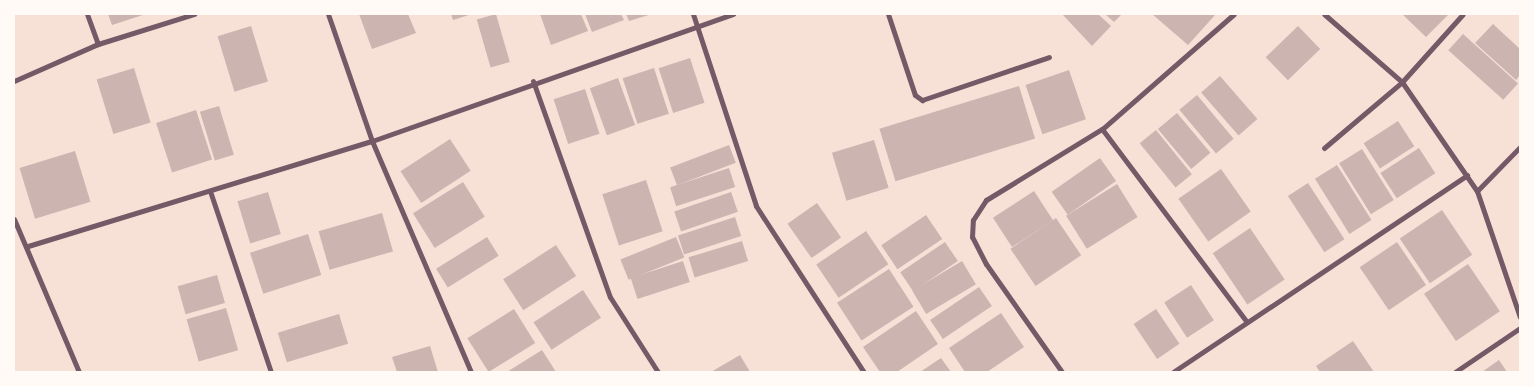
<!DOCTYPE html>
<style>
body{margin:0}
#map{position:relative;width:1534px;height:386px;overflow:hidden;background:#f7e1d7;font-family:"Golos Text",sans-serif}
div>[style]{position:absolute}
[style*='--x']{left:calc(var(--x)*1px);top:calc(var(--y)*1px);width:calc(var(--w)*1px);rotate:calc(var(--a)*1deg)}
.building>*{inset:0;background:#ccb4b1;transform-origin:0 0}
.minor>*{height:5px;margin:-2.5px;padding:0 2.5px;transform-origin:2.5px;border-radius:2.5px;background:#755966}
span{translate:-50% -50%;white-space:nowrap;text-align:center;line-height:1.15;-webkit-text-stroke:4px #fffaf5;paint-order:stroke}
.frame{position:absolute;inset:0;border:15px solid #fffaf5;pointer-events:none}
</style>
<div id="map">
<div class="building">
<i style="clip-path:polygon(108px 14px,146px 14px,112px 25px)"></i>
<i style="clip-path:polygon(359px 14px,408px 14px,416px 33px,372px 49px)"></i>
<i style="clip-path:polygon(451px 14px,472px 14px,453px 20px)"></i>
<i style="left:496px;top:14px;width:50px;height:20px;rotate:74deg"></i>
<i style="clip-path:polygon(540px 14px,581px 14px,588px 31px,551px 45px)"></i>
<i style="clip-path:polygon(585px 14px,621px 14px,624px 20px,592px 32px)"></i>
<i style="clip-path:polygon(626px 14px,652px 14px,629px 21px)"></i>
<i style="clip-path:polygon(1062px 14px,1098px 14px,1111px 26px,1092px 46px)"></i>
<i style="clip-path:polygon(1105px 14px,1122px 14px,1114px 22px)"></i>
<i style="clip-path:polygon(1152px 14px,1216px 14px,1188px 45px)"></i>
<i style="clip-path:polygon(1402px 14px,1449px 14px,1426px 37px)"></i>
<i style="clip-path:polygon(1493px 24px,1520px 49px,1520px 75px,1516px 80px,1475px 43px)"></i>
<i style="left:251px;top:26px;width:58px;height:35px;rotate:73deg"></i>
<i style="left:1298px;top:26px;width:32px;height:45px;rotate:46deg"></i>
<i style="left:1463px;top:34px;width:74px;height:22px;rotate:42deg"></i>
<i style="left:690px;top:58px;width:47px;height:33px;rotate:72deg"></i>
<i style="left:134px;top:68px;width:57px;height:39px;rotate:73deg"></i>
<i style="left:654px;top:68px;width:48px;height:33px;rotate:72deg"></i>
<i style="left:1069px;top:70px;width:52px;height:46px;rotate:71deg"></i>
<i style="left:1220px;top:76px;width:57px;height:25px;rotate:49deg"></i>
<i style="left:618px;top:78px;width:50px;height:30px;rotate:70deg"></i>
<i style="left:1019px;top:86px;width:55px;height:146px;rotate:73deg"></i>
<i style="left:585px;top:89px;width:47px;height:33px;rotate:72deg"></i>
<i style="left:1197px;top:95px;width:57px;height:23px;rotate:50deg"></i>
<i style="left:219px;top:106px;width:51px;height:20px;rotate:73deg"></i>
<i style="left:196px;top:110px;width:52px;height:42px;rotate:72deg"></i>
<i style="left:1177px;top:113px;width:52px;height:25px;rotate:50deg"></i>
<i style="left:1398px;top:121px;width:30px;height:41px;rotate:57deg"></i>
<i style="left:1156px;top:130px;width:57px;height:21px;rotate:51deg"></i>
<i style="left:450px;top:139px;width:38px;height:59px;rotate:57deg"></i>
<i style="left:874px;top:140px;width:50px;height:44px;rotate:73deg"></i>
<i style="left:729px;top:145px;width:19px;height:63px;rotate:69deg"></i>
<i style="left:1419px;top:148px;width:30px;height:46px;rotate:57deg"></i>
<i style="left:1362px;top:149px;width:60px;height:27px;rotate:58deg"></i>
<i style="left:75px;top:151px;width:53px;height:58px;rotate:73deg"></i>
<i style="left:1100px;top:158px;width:28px;height:59px;rotate:55deg"></i>
<i style="left:1337px;top:165px;width:65px;height:26px;rotate:58deg"></i>
<i style="left:729px;top:168px;width:20px;height:62px;rotate:72deg"></i>
<i style="left:1221px;top:169px;width:52px;height:52px;rotate:55deg"></i>
<i style="left:646px;top:180px;width:54px;height:46px;rotate:72deg"></i>
<i style="left:463px;top:182px;width:41px;height:59px;rotate:58deg"></i>
<i style="left:1308px;top:183px;width:67px;height:24px;rotate:57deg"></i>
<i style="left:1117px;top:184px;width:39px;height:60px;rotate:58deg"></i>
<i style="left:1034px;top:191px;width:35px;height:49px;rotate:57deg"></i>
<i style="left:268px;top:192px;width:44px;height:32px;rotate:73deg"></i>
<i style="left:731px;top:192px;width:21px;height:60px;rotate:71deg"></i>
<i style="left:817px;top:203px;width:42px;height:36px;rotate:55deg"></i>
<i style="left:1442px;top:210px;width:54px;height:51px;rotate:56deg"></i>
<i style="left:382px;top:213px;width:40px;height:66px;rotate:74deg"></i>
<i style="left:926px;top:215px;width:29px;height:54px;rotate:56deg"></i>
<i style="left:735px;top:217px;width:20px;height:60px;rotate:72deg"></i>
<i style="left:1056px;top:218px;width:45px;height:55px;rotate:56deg"></i>
<i style="left:1250px;top:228px;width:62px;height:45px;rotate:56deg"></i>
<i style="left:866px;top:231px;width:40px;height:60px;rotate:56deg"></i>
<i style="left:308px;top:234px;width:43px;height:61px;rotate:72deg"></i>
<i style="left:487px;top:237px;width:22px;height:60px;rotate:58deg"></i>
<i style="left:676px;top:237px;width:22px;height:60px;rotate:68deg"></i>
<i style="left:742px;top:241px;width:21px;height:56px;rotate:73deg"></i>
<i style="left:945px;top:242px;width:23px;height:54px;rotate:56deg"></i>
<i style="left:1397px;top:242px;width:52px;height:45px;rotate:56deg"></i>
<i style="left:556px;top:245px;width:37px;height:63px;rotate:57deg"></i>
<i style="left:683px;top:261px;width:22px;height:55px;rotate:72deg"></i>
<i style="left:962px;top:261px;width:27px;height:58px;rotate:59deg"></i>
<i style="left:1468px;top:264px;width:57px;height:53px;rotate:56deg"></i>
<i style="left:889px;top:269px;width:45px;height:62px;rotate:57deg"></i>
<i style="left:217px;top:275px;width:29px;height:41px;rotate:74deg"></i>
<i style="left:1191px;top:285px;width:42px;height:32px;rotate:57deg"></i>
<i style="left:979px;top:287px;width:23px;height:59px;rotate:56deg"></i>
<i style="left:583px;top:290px;width:33px;height:59px;rotate:57deg"></i>
<i style="left:226px;top:308px;width:44px;height:41px;rotate:74deg"></i>
<i style="left:514px;top:309px;width:40px;height:55px;rotate:58deg"></i>
<i style="left:1156px;top:309px;width:42px;height:27px;rotate:56deg"></i>
<i style="clip-path:polygon(916px 311px,938px 344px,897px 372px,880px 372px,863px 347px)"></i>
<i style="clip-path:polygon(1001px 313px,1024px 347px,987px 372px,965px 372px,949px 348px)"></i>
<i style="left:339px;top:314px;width:31px;height:64px;rotate:73deg"></i>
<i style="clip-path:polygon(1353px 341px,1374px 372px,1320px 372px,1316px 366px)"></i>
<i style="clip-path:polygon(430px 346px,438px 372px,397px 372px,392px 357px)"></i>
<i style="clip-path:polygon(542px 350px,556px 372px,507px 372px)"></i>
<i style="clip-path:polygon(740px 355px,750px 372px,711px 372px)"></i>
<i style="clip-path:polygon(941px 358px,951px 372px,920px 372px)"></i>
<i style="clip-path:polygon(1499px 360px,1507px 372px,1482px 372px)"></i>
</div>
<div class="minor">
<i style="--x:87;--y:14;--w:32;--a:70"></i>
<i style="--x:328;--y:14;--w:134;--a:70.9"></i>
<i style="--x:372;--y:141;--w:251;--a:66.8"></i>
<i style="--x:693;--y:14;--w:202;--a:71.8"></i>
<i style="--x:756;--y:206;--w:198;--a:57"></i>
<i style="--x:888;--y:14;--w:85;--a:71.6"></i>
<i style="--x:915;--y:95;--w:9;--a:36"></i>
<i style="--x:922;--y:100;--w:134;--a:-18.7"></i>
<i style="--x:1234;--y:14;--w:175;--a:138.9"></i>
<i style="--x:1102;--y:129;--w:241;--a:53.1"></i>
<i style="--x:1324;--y:14;--w:103;--a:41.1"></i>
<i style="--x:1402;--y:82;--w:132;--a:55.5"></i>
<i style="--x:1477;--y:191;--w:133;--a:71.2"></i>
<i style="--x:14;--y:81;--w:92;--a:-23.8"></i>
<i style="--x:98;--y:44;--w:101;--a:-17.4"></i>
<i style="--x:533;--y:81;--w:229;--a:70.4"></i>
<i style="--x:610;--y:297;--w:89;--a:57.4"></i>
<i style="--x:1324;--y:148;--w:102;--a:-40.2"></i>
<i style="--x:1402;--y:82;--w:91;--a:-48.1"></i>
<i style="--x:210;--y:191;--w:191;--a:71.4"></i>
<i style="--x:1477;--y:191;--w:62;--a:-45.7"></i>
<i style="--x:14;--y:219;--w:166;--a:67"></i>
<i style="--x:28;--y:246;--w:360;--a:-17"></i>
<i style="--x:372;--y:141;--w:383;--a:-19.4"></i>
<i style="--x:1062;--y:372;--w:132;--a:-125.1"></i>
<i style="--x:986;--y:264;--w:30;--a:-117"></i>
<i style="--x:972;--y:237;--w:17;--a:-87"></i>
<i style="--x:973;--y:220;--w:24;--a:-57"></i>
<i style="--x:986;--y:200;--w:136;--a:-31.5"></i>
<i style="--x:1173;--y:372;--w:354;--a:-33.8"></i>
<i style="--x:1455;--y:372;--w:78;--a:-34.1"></i>
</div>
<div class="frame"></div>
</div>
